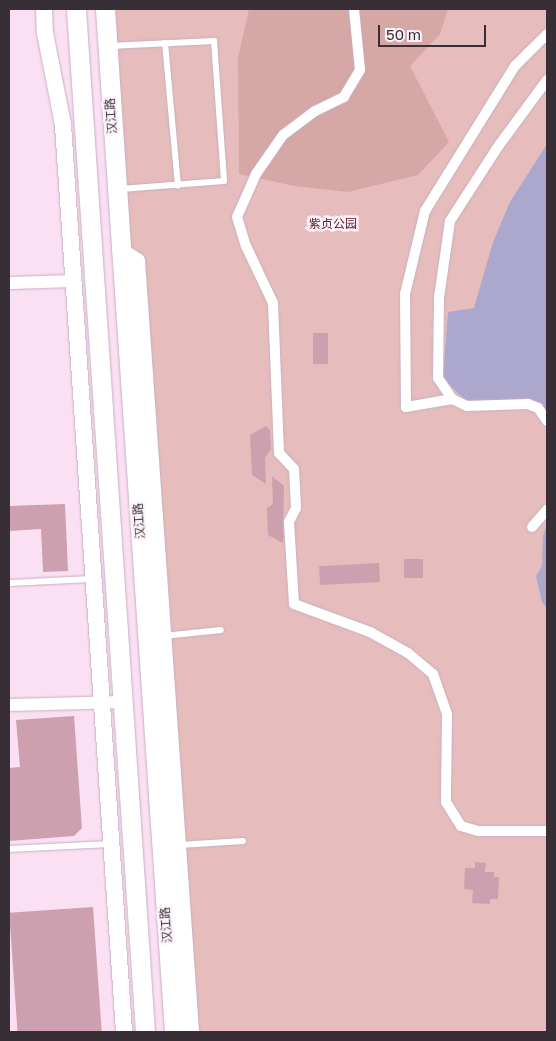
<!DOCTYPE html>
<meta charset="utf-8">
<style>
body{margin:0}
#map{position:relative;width:556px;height:1041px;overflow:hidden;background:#fbe0f4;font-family:"Golos Text","Noto Sans SC",sans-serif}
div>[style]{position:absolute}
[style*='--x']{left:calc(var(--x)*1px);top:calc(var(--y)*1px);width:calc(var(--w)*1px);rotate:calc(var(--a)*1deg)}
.green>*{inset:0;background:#e6bdbc}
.forest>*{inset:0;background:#d5a7a5}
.water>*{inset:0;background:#aca7cd}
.building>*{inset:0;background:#cca0ae;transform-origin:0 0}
.roads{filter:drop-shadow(0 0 1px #c8afc1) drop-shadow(0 0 1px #c8afc1)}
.service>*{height:6px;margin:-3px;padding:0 3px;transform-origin:3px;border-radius:3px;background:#fff}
.pedestrian>*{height:10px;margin:-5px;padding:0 5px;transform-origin:5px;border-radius:5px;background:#fff}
.minor>*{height:12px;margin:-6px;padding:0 6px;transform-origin:6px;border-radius:6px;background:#fff}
.tertiary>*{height:16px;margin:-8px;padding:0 8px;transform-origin:8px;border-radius:8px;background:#fff}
.secondary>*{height:19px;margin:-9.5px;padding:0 9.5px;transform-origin:9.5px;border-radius:9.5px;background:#fff}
span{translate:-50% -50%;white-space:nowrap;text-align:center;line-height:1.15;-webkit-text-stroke:5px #fef3fb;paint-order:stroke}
.street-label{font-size:12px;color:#382e35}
.park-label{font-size:12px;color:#541b1e}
.frame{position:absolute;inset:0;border:10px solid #382e35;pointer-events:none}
.scale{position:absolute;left:378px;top:25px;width:108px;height:22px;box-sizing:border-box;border:2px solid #382e35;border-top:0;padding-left:6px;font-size:15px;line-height:18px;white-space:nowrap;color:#382e35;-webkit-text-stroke:4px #fef3fb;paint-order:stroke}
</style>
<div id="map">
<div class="green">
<i style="clip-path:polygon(105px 9px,547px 9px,547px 1032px,175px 1032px)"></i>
</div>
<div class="forest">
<i style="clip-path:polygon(249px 9px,448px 9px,440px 34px,410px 66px,449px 142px,418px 175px,348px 192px,294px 186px,239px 174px,238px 58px)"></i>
</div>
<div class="water">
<i style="clip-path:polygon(547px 144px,547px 411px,535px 401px,468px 403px,443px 378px,448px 312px,474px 308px,493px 242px,510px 202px)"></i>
<i style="clip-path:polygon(547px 524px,547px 609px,542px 602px,536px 576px,542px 566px,543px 536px)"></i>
</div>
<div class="building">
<i style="left:313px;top:333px;width:15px;height:31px"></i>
<i style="clip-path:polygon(266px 426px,270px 430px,271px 449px,265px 458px,266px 484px,252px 475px,250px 435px)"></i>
<i style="clip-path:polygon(272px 476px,284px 486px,283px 543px,268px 535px,267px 508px,273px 504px)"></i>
<i style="clip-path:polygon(65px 504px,68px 571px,43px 572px,41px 529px,9px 531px,9px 506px)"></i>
<i style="left:404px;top:559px;width:19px;height:19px"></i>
<i style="left:379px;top:563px;width:19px;height:60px;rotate:87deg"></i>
<i style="clip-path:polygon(74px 716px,82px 828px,74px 836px,9px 841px,9px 768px,20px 767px,16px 720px)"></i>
<i style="clip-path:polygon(475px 862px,486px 863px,485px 872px,494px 872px,494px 877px,499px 877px,498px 899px,490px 899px,490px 904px,472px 903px,473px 890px,464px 889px,465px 868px,475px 868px)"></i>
<i style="left:93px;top:907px;width:125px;height:84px;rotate:86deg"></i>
</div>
<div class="roads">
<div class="service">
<i style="--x:165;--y:43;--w:143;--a:84.8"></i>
<i style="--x:109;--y:46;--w:105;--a:-2.7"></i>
<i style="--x:214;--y:41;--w:140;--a:85.9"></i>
<i style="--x:224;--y:181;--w:104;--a:175.6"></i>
<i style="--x:9;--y:583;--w:83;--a:-2.8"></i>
<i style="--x:163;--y:636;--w:58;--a:-5.9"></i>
<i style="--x:179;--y:845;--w:64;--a:-3.6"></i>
<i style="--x:9;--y:849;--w:101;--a:-2.8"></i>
</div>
<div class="pedestrian">
<i style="--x:354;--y:9;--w:61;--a:84.4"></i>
<i style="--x:360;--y:70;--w:31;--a:121"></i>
<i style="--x:344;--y:97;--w:32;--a:154"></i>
<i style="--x:315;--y:111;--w:40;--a:143"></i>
<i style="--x:283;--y:135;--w:47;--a:124.7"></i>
<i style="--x:256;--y:174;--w:47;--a:113.8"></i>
<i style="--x:237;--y:217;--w:30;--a:73"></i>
<i style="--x:246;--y:246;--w:63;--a:64.7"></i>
<i style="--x:273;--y:303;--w:150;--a:87.7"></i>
<i style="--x:279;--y:453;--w:22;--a:47"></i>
<i style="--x:294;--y:469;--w:39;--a:87"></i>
<i style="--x:296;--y:508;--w:16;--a:117"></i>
<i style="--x:289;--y:522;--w:82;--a:86.5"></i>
<i style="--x:294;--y:604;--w:81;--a:20.2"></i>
<i style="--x:370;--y:632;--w:43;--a:28.9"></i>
<i style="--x:408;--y:653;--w:33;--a:40"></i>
<i style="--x:433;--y:674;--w:42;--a:70.7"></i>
<i style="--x:447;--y:714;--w:88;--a:90.7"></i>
<i style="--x:446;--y:802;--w:28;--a:58"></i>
<i style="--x:461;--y:826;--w:18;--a:16"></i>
<i style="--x:478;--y:831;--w:69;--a:0"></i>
<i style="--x:547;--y:80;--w:81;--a:126.4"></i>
<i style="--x:499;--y:145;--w:90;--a:122.8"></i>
<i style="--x:450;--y:221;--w:77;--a:98.2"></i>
<i style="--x:439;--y:297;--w:81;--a:90.7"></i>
<i style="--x:438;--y:378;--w:25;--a:56"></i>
<i style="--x:452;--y:399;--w:17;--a:25"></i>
<i style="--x:467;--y:406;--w:61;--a:-1.9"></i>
<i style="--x:528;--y:404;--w:11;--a:22"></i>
<i style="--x:538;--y:408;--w:16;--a:55"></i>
<i style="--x:452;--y:399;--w:47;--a:170.1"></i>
<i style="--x:406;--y:407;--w:113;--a:-90.5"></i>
<i style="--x:405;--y:294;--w:85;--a:-76.5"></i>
<i style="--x:425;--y:211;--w:171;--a:-58.2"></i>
<i style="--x:515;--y:66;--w:45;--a:-45"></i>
<i style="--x:532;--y:527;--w:23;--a:-49"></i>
</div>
<div class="minor">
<i style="--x:9;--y:283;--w:65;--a:-1.8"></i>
<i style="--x:9;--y:705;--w:115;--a:-1.5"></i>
</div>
<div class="tertiary">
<i style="--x:44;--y:9;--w:24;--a:88"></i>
<i style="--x:45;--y:33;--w:94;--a:78.9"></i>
<i style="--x:63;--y:125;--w:909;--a:86.15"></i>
<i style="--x:120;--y:250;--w:20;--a:33"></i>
<i style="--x:137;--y:261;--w:773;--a:85.99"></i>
</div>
<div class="secondary">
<i style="--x:76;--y:9;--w:1025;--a:86.14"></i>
<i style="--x:105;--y:9;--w:1025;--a:86.14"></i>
</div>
</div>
<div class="street-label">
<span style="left:111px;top:116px;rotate:-94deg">汉江路</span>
<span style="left:139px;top:521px;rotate:-94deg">汉江路</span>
<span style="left:166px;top:925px;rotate:-94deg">汉江路</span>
</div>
<div class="park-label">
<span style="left:333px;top:224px">紫贞公园</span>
</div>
<div class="frame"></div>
<div class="scale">50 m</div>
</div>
